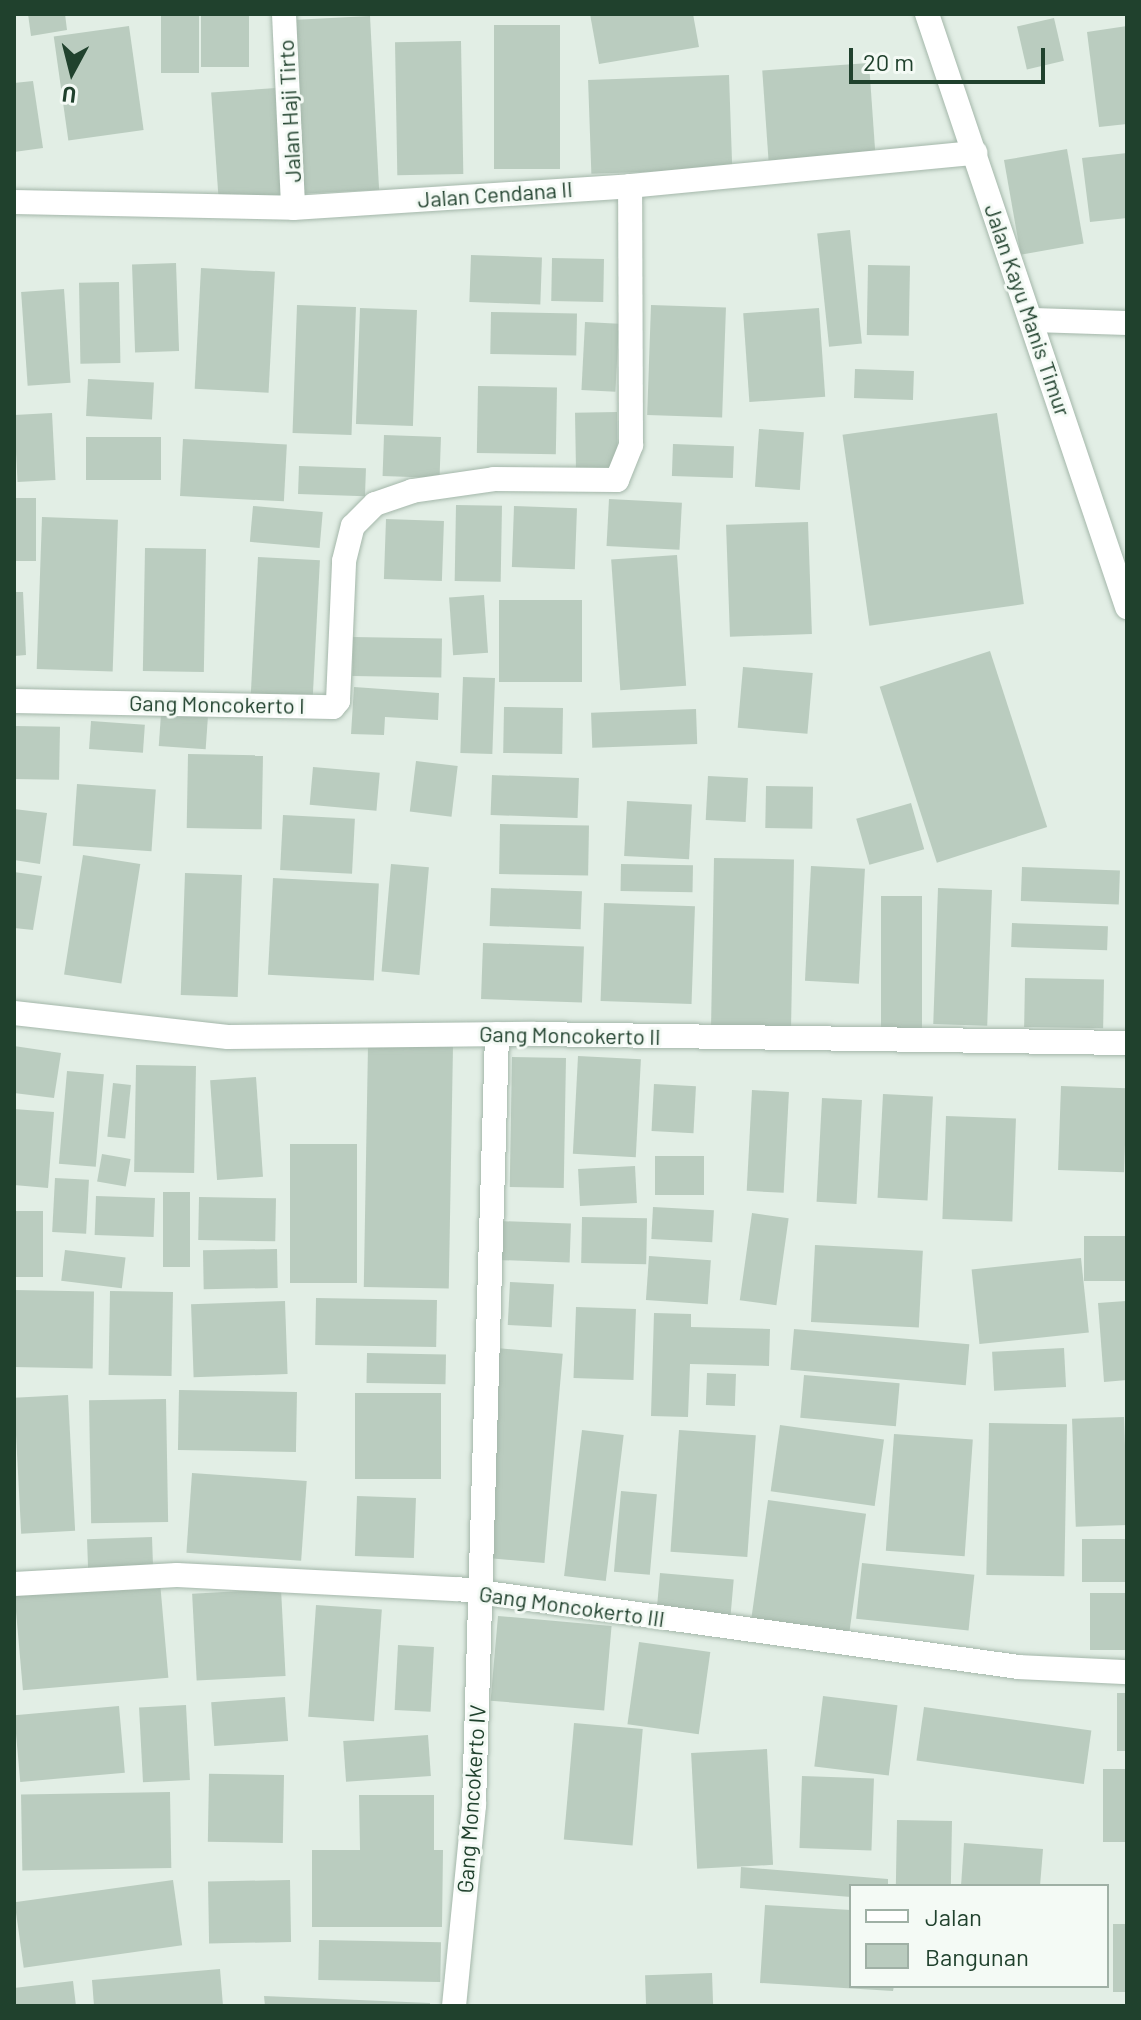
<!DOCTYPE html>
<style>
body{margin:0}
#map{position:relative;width:1141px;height:2020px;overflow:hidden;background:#e2eee5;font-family:Barlow,sans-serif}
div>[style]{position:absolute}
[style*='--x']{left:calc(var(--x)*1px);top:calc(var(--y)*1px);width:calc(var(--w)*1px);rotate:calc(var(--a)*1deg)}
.building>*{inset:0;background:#baccbf;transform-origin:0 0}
.roads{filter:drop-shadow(0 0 2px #a4b7aa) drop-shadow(0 0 2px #a4b7aa)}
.minor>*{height:24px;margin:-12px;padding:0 12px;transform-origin:12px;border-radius:12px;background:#fff}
.tertiary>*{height:24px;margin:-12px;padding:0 12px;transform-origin:12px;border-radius:12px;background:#fff}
span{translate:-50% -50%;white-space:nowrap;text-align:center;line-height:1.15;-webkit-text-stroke:6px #f4faf5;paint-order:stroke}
.street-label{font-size:22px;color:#20412d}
.frame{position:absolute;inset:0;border:16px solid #20412d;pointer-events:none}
.legend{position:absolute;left:849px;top:1884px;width:260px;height:104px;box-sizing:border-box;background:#f4faf5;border:2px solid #9fb0a5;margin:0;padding:10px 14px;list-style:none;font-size:24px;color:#20412d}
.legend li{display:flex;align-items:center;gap:16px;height:40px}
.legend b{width:40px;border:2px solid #9fb0a5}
.north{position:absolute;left:32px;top:32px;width:80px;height:80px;-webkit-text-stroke:6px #f4faf5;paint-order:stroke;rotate:187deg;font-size:22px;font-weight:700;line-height:32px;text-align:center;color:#20412d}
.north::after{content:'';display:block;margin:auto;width:28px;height:36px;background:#20412d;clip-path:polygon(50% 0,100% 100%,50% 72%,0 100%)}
.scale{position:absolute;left:849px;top:48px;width:196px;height:36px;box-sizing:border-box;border:4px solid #20412d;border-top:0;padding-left:10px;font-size:24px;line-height:28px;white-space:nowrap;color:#20412d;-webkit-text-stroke:6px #f4faf5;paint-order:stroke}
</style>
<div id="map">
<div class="building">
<i style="clip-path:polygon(28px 14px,65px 14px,67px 30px,31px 36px)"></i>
<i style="left:161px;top:14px;width:38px;height:59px"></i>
<i style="left:201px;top:14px;width:48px;height:53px"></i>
<i style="clip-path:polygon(590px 14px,693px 14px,699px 47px,599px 64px)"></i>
<i style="left:370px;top:16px;width:174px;height:78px;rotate:87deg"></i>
<i style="left:1054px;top:18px;width:44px;height:38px;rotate:77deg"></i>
<i style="left:494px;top:25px;width:66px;height:144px"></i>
<i style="left:129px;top:26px;width:105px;height:76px;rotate:82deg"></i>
<i style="clip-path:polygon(1127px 26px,1127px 124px,1099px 127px,1087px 32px)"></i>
<i style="left:461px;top:41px;width:133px;height:66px;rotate:89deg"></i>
<i style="left:869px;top:63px;width:93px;height:107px;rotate:86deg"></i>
<i style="left:729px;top:75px;width:94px;height:141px;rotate:88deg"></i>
<i style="clip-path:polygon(33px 81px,43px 148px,14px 152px,14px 83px)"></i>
<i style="left:276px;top:88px;width:108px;height:65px;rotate:86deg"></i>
<i style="left:1067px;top:149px;width:96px;height:64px;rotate:80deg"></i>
<i style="clip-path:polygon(1127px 153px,1127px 218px,1090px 222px,1082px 158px)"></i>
<i style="left:850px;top:230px;width:114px;height:33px;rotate:84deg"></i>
<i style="left:471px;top:255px;width:71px;height:47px;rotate:2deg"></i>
<i style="left:552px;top:258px;width:52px;height:43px;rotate:1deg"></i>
<i style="left:176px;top:263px;width:88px;height:44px;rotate:88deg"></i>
<i style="left:868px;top:265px;width:42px;height:70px;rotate:1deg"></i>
<i style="left:201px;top:268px;width:74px;height:121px;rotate:3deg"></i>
<i style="left:119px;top:282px;width:81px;height:40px;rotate:89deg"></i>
<i style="left:64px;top:289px;width:94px;height:43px;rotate:86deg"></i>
<i style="left:297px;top:305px;width:59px;height:128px;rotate:2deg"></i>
<i style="left:651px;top:305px;width:75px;height:110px;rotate:2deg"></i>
<i style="left:360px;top:308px;width:57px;height:116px;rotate:2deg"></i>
<i style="left:819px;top:308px;width:89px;height:76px;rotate:86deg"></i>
<i style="left:491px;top:312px;width:86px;height:42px;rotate:1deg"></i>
<i style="left:585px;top:322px;width:34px;height:68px;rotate:3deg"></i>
<i style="left:855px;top:369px;width:59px;height:29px;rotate:2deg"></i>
<i style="left:88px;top:379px;width:66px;height:37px;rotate:3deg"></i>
<i style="left:478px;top:386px;width:79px;height:67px;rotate:1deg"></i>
<i style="left:617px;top:412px;width:58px;height:42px;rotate:89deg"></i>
<i style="left:52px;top:413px;width:67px;height:38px;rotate:87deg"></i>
<i style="left:997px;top:413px;width:193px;height:156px;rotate:82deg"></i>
<i style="left:759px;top:429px;width:45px;height:58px;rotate:4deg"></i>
<i style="left:384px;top:435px;width:57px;height:41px;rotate:2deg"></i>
<i style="left:161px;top:437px;width:43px;height:75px;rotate:90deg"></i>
<i style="left:183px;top:439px;width:104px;height:57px;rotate:3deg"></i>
<i style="left:673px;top:444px;width:61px;height:32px;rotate:2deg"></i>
<i style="left:299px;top:466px;width:67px;height:28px;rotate:2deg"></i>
<i style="left:14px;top:498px;width:22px;height:63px"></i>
<i style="left:609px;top:499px;width:73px;height:47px;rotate:3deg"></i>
<i style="left:456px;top:505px;width:46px;height:76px;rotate:1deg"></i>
<i style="left:253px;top:506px;width:70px;height:36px;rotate:5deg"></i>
<i style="left:514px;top:506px;width:63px;height:61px;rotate:2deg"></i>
<i style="left:42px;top:517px;width:76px;height:152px;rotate:2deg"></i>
<i style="left:386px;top:519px;width:58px;height:60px;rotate:2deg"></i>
<i style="left:808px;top:522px;width:112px;height:82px;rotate:88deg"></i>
<i style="left:145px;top:548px;width:61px;height:123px;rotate:1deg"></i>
<i style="left:677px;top:555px;width:131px;height:66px;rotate:86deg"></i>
<i style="left:258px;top:557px;width:62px;height:139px;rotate:3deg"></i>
<i style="clip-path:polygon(14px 592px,23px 592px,26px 655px,14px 656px)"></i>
<i style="left:484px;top:595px;width:58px;height:35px;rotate:86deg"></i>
<i style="left:499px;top:600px;width:83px;height:82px"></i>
<i style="left:353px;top:637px;width:89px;height:39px;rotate:1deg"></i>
<i style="left:990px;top:651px;width:185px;height:116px;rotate:72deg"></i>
<i style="left:743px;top:667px;width:70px;height:61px;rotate:5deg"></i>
<i style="left:463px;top:677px;width:32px;height:76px;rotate:2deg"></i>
<i style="clip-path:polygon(354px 687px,439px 693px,438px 720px,385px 717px,384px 735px,351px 734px)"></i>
<i style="left:504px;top:707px;width:59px;height:46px;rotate:1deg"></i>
<i style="left:696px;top:709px;width:35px;height:105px;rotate:88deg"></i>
<i style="left:161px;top:714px;width:47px;height:32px;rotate:4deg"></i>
<i style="left:91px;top:721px;width:54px;height:28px;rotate:4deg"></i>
<i style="left:14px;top:726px;width:46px;height:53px;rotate:1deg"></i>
<i style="left:188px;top:754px;width:75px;height:74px;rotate:1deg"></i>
<i style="left:416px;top:761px;width:42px;height:51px;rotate:7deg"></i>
<i style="left:313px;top:767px;width:67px;height:38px;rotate:5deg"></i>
<i style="left:492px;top:775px;width:87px;height:40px;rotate:2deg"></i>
<i style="left:708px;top:776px;width:40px;height:44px;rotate:3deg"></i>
<i style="left:77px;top:784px;width:79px;height:62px;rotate:4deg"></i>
<i style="left:766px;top:786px;width:47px;height:42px;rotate:1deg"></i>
<i style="left:627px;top:801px;width:65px;height:55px;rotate:3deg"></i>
<i style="left:911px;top:803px;width:48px;height:57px;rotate:74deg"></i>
<i style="clip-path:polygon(14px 809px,47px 813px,40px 864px,14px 860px)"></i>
<i style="left:283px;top:815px;width:72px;height:55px;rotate:3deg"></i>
<i style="left:500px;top:824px;width:89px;height:50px;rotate:1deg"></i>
<i style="left:83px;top:855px;width:58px;height:121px;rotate:9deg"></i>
<i style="left:714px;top:858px;width:80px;height:169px;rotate:1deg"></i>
<i style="left:391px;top:864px;width:38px;height:108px;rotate:5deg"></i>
<i style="left:621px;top:864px;width:72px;height:27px;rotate:1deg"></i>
<i style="left:811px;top:866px;width:54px;height:115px;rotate:3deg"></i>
<i style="left:1022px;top:867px;width:98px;height:34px;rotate:2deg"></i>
<i style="clip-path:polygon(14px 872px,42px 876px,33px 930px,14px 928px)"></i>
<i style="left:185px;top:873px;width:57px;height:122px;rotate:2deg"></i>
<i style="left:273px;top:878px;width:106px;height:97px;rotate:3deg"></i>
<i style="left:491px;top:888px;width:91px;height:38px;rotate:2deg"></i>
<i style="left:938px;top:888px;width:54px;height:136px;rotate:2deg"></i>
<i style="left:881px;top:896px;width:41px;height:135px"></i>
<i style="left:604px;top:903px;width:91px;height:98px;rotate:2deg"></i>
<i style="left:1012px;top:923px;width:96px;height:24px;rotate:2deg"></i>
<i style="left:483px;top:943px;width:101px;height:56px;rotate:2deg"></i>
<i style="left:1025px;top:978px;width:79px;height:49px;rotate:1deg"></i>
<i style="left:368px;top:1045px;width:85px;height:242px;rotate:1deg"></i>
<i style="clip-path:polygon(14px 1046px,61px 1053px,54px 1098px,14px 1093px)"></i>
<i style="left:578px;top:1056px;width:63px;height:98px;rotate:3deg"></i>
<i style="left:512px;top:1057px;width:54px;height:130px;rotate:1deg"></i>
<i style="left:136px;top:1065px;width:60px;height:107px;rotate:1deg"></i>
<i style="left:67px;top:1071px;width:37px;height:93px;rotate:5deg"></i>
<i style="left:256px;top:1077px;width:100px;height:46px;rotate:86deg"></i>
<i style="left:113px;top:1083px;width:18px;height:54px;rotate:6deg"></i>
<i style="left:654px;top:1084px;width:42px;height:47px;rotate:3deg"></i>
<i style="left:1061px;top:1086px;width:66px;height:84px;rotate:2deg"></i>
<i style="left:752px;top:1090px;width:37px;height:101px;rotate:3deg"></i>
<i style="left:883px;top:1094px;width:50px;height:104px;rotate:3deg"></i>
<i style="left:822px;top:1098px;width:40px;height:104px;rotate:3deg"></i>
<i style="clip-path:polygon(14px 1109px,54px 1112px,48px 1188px,14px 1185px)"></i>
<i style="left:946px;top:1116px;width:70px;height:103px;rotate:2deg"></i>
<i style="left:290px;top:1144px;width:67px;height:139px"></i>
<i style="left:102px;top:1154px;width:29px;height:28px;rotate:10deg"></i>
<i style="left:655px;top:1156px;width:49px;height:39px"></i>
<i style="left:635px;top:1166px;width:37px;height:57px;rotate:87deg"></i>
<i style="left:55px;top:1178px;width:34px;height:54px;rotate:3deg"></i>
<i style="left:163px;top:1192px;width:27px;height:75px"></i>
<i style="left:96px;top:1196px;width:59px;height:39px;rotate:2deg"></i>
<i style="left:199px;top:1197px;width:77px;height:43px;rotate:1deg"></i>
<i style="left:653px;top:1207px;width:61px;height:32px;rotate:3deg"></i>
<i style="left:14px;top:1211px;width:29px;height:66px"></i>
<i style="left:752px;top:1213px;width:37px;height:88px;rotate:8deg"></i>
<i style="left:582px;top:1217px;width:65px;height:46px;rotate:1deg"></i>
<i style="left:498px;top:1221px;width:73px;height:39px;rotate:2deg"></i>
<i style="left:1127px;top:1236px;width:45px;height:43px;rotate:90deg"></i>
<i style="left:815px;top:1245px;width:108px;height:77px;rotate:3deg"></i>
<i style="left:277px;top:1249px;width:39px;height:74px;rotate:89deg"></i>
<i style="left:65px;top:1250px;width:61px;height:31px;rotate:7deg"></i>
<i style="left:649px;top:1256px;width:62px;height:44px;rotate:4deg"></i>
<i style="left:1081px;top:1258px;width:75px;height:110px;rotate:84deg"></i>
<i style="left:510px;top:1282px;width:44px;height:43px;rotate:3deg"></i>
<i style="left:14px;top:1290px;width:80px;height:77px;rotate:1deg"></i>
<i style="left:110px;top:1291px;width:63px;height:84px;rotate:1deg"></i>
<i style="left:316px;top:1298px;width:121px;height:47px;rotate:1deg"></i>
<i style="left:285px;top:1301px;width:73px;height:94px;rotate:88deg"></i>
<i style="clip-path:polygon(1126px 1301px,1127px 1380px,1104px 1382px,1098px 1303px)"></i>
<i style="left:576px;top:1307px;width:60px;height:71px;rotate:2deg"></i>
<i style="clip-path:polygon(654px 1313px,691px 1314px,691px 1327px,770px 1329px,769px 1366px,690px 1364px,688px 1417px,651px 1416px)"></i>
<i style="left:794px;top:1329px;width:176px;height:41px;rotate:5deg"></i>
<i style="left:497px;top:1348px;width:66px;height:210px;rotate:5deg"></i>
<i style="left:1064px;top:1348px;width:39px;height:72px;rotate:87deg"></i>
<i style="left:367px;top:1353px;width:79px;height:30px;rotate:1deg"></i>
<i style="left:707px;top:1373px;width:29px;height:32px;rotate:2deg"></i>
<i style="left:804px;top:1375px;width:96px;height:43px;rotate:5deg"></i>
<i style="left:179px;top:1390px;width:118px;height:60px;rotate:1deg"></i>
<i style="left:355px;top:1393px;width:86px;height:86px"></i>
<i style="left:68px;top:1395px;width:136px;height:54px;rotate:87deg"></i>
<i style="left:166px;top:1399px;width:123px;height:77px;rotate:89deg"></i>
<i style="left:1124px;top:1417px;width:108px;height:52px;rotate:88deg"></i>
<i style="left:989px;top:1423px;width:78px;height:152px;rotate:1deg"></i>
<i style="left:780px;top:1425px;width:105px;height:67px;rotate:8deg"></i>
<i style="left:582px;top:1430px;width:42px;height:147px;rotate:7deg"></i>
<i style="left:679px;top:1430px;width:77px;height:122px;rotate:4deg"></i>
<i style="left:894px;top:1434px;width:79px;height:117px;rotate:4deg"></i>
<i style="left:192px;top:1473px;width:115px;height:80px;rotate:4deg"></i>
<i style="left:621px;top:1491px;width:36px;height:81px;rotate:5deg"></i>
<i style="left:357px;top:1496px;width:59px;height:60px;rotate:2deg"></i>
<i style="left:768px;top:1500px;width:99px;height:122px;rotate:8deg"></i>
<i style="left:152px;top:1537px;width:31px;height:65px;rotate:88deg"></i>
<i style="left:1127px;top:1539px;width:43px;height:45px;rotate:90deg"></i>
<i style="left:862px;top:1563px;width:113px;height:56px;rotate:6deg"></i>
<i style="left:660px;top:1573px;width:74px;height:37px;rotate:5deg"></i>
<i style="left:160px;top:1582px;width:96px;height:146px;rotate:85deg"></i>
<i style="left:281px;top:1589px;width:87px;height:89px;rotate:87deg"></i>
<i style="left:1127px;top:1593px;width:57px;height:37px;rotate:90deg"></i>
<i style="left:316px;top:1605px;width:66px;height:112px;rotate:4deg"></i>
<i style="left:498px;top:1616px;width:114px;height:85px;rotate:5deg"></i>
<i style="left:639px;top:1642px;width:72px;height:83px;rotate:8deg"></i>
<i style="left:398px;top:1645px;width:36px;height:65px;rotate:3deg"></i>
<i style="left:1117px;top:1693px;width:10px;height:58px"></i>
<i style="left:823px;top:1696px;width:75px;height:71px;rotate:7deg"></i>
<i style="left:285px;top:1697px;width:44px;height:74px;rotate:86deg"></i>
<i style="left:186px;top:1705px;width:75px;height:47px;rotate:87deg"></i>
<i style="left:119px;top:1706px;width:67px;height:105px;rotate:85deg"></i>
<i style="left:924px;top:1707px;width:169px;height:54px;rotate:8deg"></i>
<i style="left:574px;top:1723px;width:69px;height:117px;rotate:5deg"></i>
<i style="left:428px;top:1735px;width:41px;height:85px;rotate:86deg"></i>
<i style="left:767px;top:1749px;width:116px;height:76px;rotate:87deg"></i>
<i style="left:1103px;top:1769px;width:24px;height:73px"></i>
<i style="left:284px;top:1775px;width:68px;height:75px;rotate:91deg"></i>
<i style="left:802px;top:1776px;width:72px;height:72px;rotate:2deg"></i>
<i style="left:170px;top:1792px;width:76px;height:149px;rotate:89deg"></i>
<i style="clip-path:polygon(359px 1795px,434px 1795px,434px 1850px,443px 1850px,442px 1927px,312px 1927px,312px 1850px,360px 1850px)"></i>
<i style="left:897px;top:1820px;width:55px;height:66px;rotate:1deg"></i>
<i style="clip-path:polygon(964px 1843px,1043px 1849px,1040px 1886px,961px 1886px)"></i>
<i style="clip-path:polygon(741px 1867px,888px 1879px,888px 1886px,851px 1886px,851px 1897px,740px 1888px)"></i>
<i style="left:173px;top:1880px;width:66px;height:160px;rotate:82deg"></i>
<i style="left:290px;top:1880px;width:62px;height:82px;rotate:89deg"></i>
<i style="clip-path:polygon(765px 1905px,851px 1910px,851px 1986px,894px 1986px,893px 1991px,760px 1983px)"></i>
<i style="left:1113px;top:1924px;width:14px;height:68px"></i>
<i style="left:319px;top:1940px;width:122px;height:40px;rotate:1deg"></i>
<i style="clip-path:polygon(220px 1969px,223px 2006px,94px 2006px,92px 1980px)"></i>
<i style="left:712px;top:1973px;width:33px;height:67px;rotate:88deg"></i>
<i style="clip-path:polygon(73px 1981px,76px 2006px,14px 2006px,14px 1988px)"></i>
<i style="clip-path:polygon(264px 1996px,430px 2003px,430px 2006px,265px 2006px)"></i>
</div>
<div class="roads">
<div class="minor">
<i style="--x:284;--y:14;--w:194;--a:87.3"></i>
<i style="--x:14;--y:202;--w:279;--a:1.2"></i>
<i style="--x:293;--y:208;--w:338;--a:-3.7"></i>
<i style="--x:630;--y:186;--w:347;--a:-5.5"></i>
<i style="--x:1033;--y:320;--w:94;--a:1.8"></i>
<i style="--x:14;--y:701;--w:319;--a:1.1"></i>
<i style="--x:333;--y:707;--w:8;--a:-50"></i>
<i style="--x:338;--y:701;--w:140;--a:-87.5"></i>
<i style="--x:344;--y:561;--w:36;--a:-76"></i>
<i style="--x:353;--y:526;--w:31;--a:-45"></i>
<i style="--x:375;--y:504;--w:39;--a:-19"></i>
<i style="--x:412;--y:491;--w:83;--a:-8.3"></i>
<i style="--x:494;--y:479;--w:123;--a:0.5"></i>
<i style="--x:617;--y:480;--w:38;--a:-68"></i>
<i style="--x:631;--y:445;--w:259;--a:-90.2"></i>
<i style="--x:14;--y:1013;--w:215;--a:6.4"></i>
<i style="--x:228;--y:1037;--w:306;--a:-0.6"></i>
<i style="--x:534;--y:1034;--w:593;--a:0.87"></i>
<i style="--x:14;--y:1584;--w:163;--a:-3.2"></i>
<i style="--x:177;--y:1575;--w:281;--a:2.9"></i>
<i style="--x:458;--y:1589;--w:566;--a:7.92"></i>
<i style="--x:1019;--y:1667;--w:108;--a:2.7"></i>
<i style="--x:454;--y:2006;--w:202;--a:-84.3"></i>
<i style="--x:474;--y:1805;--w:771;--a:-88.29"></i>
</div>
<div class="tertiary">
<i style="--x:927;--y:14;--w:626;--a:71.36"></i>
</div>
</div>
<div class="street-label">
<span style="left:289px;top:111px;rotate:-93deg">Jalan Haji Tirto</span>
<span style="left:495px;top:194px;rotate:-4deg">Jalan Cendana II</span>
<span style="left:1028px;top:310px;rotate:71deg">Jalan Kayu Manis Timur</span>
<span style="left:217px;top:704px;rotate:1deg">Gang Moncokerto I</span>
<span style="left:570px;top:1035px;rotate:1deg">Gang Moncokerto II</span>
<span style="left:572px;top:1606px;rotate:8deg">Gang Moncokerto III</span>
<span style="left:471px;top:1799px;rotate:-86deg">Gang Moncokerto IV</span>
</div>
<div class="frame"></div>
<ul class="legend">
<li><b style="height:10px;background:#fff"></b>Jalan</li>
<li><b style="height:22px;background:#baccbf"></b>Bangunan</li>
</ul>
<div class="north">U</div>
<div class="scale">20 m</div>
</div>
